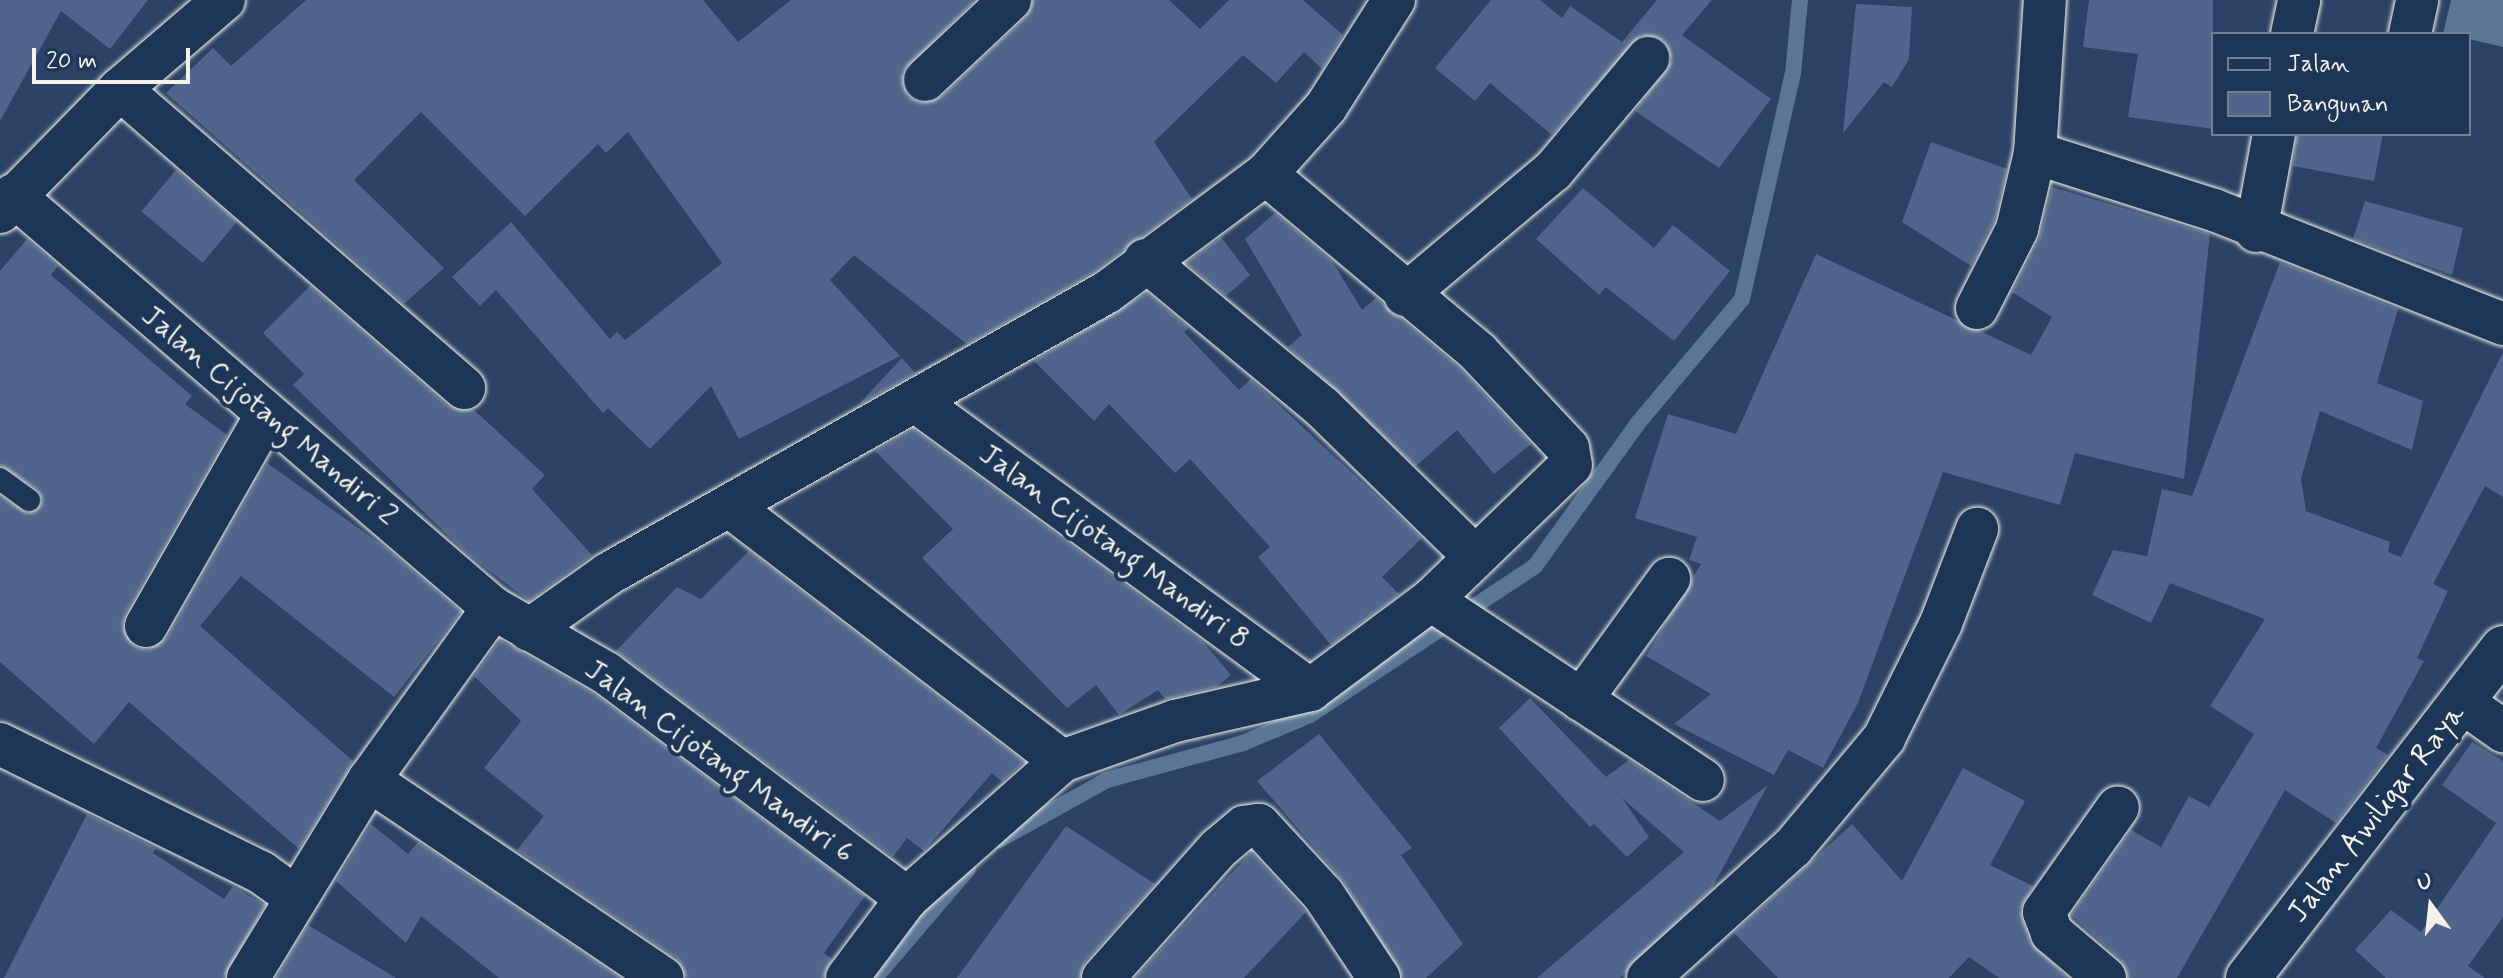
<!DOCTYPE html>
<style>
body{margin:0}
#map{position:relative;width:2503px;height:978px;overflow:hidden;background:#2b4266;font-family:Mynerve,sans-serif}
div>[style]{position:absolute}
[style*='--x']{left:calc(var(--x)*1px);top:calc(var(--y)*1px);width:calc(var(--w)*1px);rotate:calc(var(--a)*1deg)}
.water>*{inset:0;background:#5a7697}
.stream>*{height:16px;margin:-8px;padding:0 8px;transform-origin:8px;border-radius:8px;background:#5a7697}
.building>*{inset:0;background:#4f658b;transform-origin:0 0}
.roads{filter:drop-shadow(0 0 2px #f4f1e8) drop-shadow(0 0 2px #f4f1e8)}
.lane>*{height:22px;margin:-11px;padding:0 11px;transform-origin:11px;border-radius:11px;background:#1d3557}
.street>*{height:42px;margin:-21px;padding:0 21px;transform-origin:21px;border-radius:21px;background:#1d3557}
.secondary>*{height:44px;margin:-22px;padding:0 22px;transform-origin:22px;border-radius:22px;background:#1d3557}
span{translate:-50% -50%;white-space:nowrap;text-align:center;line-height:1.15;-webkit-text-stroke:8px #1d3557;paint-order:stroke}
.street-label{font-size:30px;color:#f4f1e8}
.legend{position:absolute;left:2211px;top:32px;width:260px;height:104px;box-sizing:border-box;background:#1d3557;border:2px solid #738091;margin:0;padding:10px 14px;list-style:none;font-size:24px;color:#f4f1e8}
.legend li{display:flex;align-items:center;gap:16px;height:40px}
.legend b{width:40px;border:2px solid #738091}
.north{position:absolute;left:2391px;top:866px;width:80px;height:80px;-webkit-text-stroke:6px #1d3557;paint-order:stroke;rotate:345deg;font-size:22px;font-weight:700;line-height:32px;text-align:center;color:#f4f1e8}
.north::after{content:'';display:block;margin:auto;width:28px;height:36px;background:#f4f1e8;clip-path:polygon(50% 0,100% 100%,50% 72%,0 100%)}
.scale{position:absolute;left:32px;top:48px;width:158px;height:36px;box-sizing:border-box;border:4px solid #f4f1e8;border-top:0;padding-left:10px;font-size:24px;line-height:28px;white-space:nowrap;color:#f4f1e8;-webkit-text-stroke:6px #1d3557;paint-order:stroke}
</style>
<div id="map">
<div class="water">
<i style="clip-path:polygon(2451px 0,2503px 0,2503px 47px,2469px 39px,2469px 34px,2443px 34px)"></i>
</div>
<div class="stream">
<i style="--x:999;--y:840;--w:124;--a:-29.1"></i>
<i style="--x:1107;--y:780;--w:141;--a:-15.2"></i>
<i style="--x:1243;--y:743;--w:73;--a:-22.7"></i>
<i style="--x:1310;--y:715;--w:270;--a:-33.5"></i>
<i style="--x:1535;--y:566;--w:176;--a:-54.2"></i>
<i style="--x:1638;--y:423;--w:162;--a:-50"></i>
<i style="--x:1742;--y:299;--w:232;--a:-77.3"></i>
<i style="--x:1793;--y:73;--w:73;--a:-84.5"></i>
<i style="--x:875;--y:978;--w:143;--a:-49.5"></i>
</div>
<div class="building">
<i style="clip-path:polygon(0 0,148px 0,110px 49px,61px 11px,0 121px)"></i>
<i style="clip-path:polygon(306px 0,703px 0,738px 42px,791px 0,975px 0,902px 72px,907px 96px,919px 103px,941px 97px,1026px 17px,1033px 0,1169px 0,1200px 29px,1229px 0,1303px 0,1343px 35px,1322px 69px,1304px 52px,1276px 83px,1243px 55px,1154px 142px,1192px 199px,1094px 272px,967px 344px,854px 255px,830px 280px,900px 356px,739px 439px,711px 386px,650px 449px,608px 408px,603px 413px,496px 290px,480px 306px,452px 277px,511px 222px,610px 339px,617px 332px,625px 340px,722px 263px,628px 132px,606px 153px,598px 144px,525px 216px,421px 112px,354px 180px,444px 268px,404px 304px,166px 93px,213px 48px,231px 66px)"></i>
<i style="clip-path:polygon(1491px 0,1540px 0,1562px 18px,1570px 6px,1622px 42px,1657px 0,1712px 0,1682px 35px,1771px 99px,1719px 168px,1635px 111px,1672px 61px,1664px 40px,1641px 35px,1552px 135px,1490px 83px,1475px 101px,1435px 68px)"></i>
<i style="clip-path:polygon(2089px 0,2213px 0,2213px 129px,2128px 117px,2138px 54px,2083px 47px)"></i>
<i style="clip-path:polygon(1856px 4px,1912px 7px,1909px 59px,1892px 87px,1884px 82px,1843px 133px)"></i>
<i style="clip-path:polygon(2297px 134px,2383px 134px,2374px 181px,2293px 166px)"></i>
<i style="clip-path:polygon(1931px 142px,2007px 169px,1994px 221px,1971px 266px,1902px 222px)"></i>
<i style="left:176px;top:170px;width:80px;height:54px;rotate:40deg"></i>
<i style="clip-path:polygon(2052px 187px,2210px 234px,2184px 479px,2075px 453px,2060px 505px,1943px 472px,1858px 703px,1823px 768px,1788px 750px,1774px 775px,1674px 724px,1711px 694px,1646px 656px,1701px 564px,1689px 560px,1697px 537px,1635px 518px,1668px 414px,1736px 434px,1816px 254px,2031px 355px,2052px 317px,2012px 292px,2039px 240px)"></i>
<i style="clip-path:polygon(1583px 188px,1654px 248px,1673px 225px,1730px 271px,1674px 341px,1606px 287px,1599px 295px,1536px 239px)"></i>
<i style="clip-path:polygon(2365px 201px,2463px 228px,2452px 275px,2353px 239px)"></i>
<i style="clip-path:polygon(1275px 213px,1332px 261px,1362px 310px,1376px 298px,1461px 369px,1531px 444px,1494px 474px,1457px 430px,1416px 466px,1288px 347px,1302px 335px,1245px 239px)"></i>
<i style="clip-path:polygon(1221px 237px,1250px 275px,1226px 296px,1186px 263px)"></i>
<i style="clip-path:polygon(27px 239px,58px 266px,51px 275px,192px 396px,185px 404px,227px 435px,125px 614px,122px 627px,134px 646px,147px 650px,167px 638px,267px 463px,385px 547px,461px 612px,394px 697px,241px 576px,200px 626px,353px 761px,299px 849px,129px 702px,94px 744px,0 662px,0 496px,28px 514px,43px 501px,37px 489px,0 465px,0 271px)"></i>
<i style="clip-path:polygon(2280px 262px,2398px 309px,2377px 383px,2423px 401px,2412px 450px,2320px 411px,2301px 479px,2306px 511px,2390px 542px,2388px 552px,2401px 557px,2503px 352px,2503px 497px,2485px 486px,2433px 584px,2448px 591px,2417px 658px,2424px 661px,2376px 748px,2388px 755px,2336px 823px,2285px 790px,2177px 978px,2128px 978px,2121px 960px,2071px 915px,2131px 830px,2161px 847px,2189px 796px,2209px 807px,2254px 734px,2210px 706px,2265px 619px,2170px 583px,2151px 623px,2092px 595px,2113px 550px,2147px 556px,2162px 489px,2192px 496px)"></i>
<i style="clip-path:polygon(310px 286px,448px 406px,474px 410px,545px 475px,532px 489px,592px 555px,529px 601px,466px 553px,293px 385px,304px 374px,263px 333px)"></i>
<i style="clip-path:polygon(1147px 293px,1189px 328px,1184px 332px,1239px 390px,1251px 379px,1422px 538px,1382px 577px,1399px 594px,1331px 645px,1258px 557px,1270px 547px,1190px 459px,1175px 473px,1109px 404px,1094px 421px,1034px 361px)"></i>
<i style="clip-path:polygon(902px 358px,915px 373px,858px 405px)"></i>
<i style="clip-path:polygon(913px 429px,1203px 642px,1231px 675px,1216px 687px,1165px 699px,1158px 690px,1119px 715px,1096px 685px,1067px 708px,922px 558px,953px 529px,875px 451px)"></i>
<i style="clip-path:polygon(749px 551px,1024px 762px,1002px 782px,992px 773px,924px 851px,907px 838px,893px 857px,616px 651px,677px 587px,701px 599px)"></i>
<i style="clip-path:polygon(500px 640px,593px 693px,865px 896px,824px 953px,832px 959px,823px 978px,687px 978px,676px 958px,517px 850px,544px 816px,484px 768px,521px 721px,474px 676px)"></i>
<i style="clip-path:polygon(1530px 698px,1606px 777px,1629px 760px,1720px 821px,1768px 785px,1712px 888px,1620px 978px,1537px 978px,1684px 852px,1622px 798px,1649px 837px,1627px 857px,1594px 824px,1590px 827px,1499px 728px)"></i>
<i style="clip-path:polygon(1319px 734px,1412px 848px,1401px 855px,1463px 944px,1426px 978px,1403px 978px,1343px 881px,1257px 781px)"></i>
<i style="clip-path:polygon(2472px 742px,2503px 761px,2503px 917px,2468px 966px,2485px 978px,2386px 978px,2355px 950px,2391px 910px,2421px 932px,2496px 823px,2442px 785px)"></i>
<i style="clip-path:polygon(1963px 768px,2025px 801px,1990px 865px,2033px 886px,2020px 910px,2030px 942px,2068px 978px,1999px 978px,1969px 957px,1949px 978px,1778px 978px,1734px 933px,1852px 824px,1902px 881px)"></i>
<i style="clip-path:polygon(87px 814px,156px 848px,153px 853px,224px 899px,233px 886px,265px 905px,224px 978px,4px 978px)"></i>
<i style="clip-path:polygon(371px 824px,408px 854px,418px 842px,620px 978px,499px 978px,421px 916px,406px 943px,336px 881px)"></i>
<i style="clip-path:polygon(1066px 826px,1155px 884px,1085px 962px,1080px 978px,957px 978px)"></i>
<i style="clip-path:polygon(1251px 852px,1306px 912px,1244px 978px,1135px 978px)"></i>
<i style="clip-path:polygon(308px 925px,396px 978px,276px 978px)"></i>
</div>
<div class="roads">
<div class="lane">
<i style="--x:0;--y:479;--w:36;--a:36"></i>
</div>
<div class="street">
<i style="--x:2292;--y:34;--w:35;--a:-78"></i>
<i style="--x:2410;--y:34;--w:35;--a:-78"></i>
<i style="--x:925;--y:80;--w:117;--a:-43.3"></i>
<i style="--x:120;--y:89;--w:456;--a:41"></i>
<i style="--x:2035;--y:153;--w:188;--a:17.7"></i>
<i style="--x:2214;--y:210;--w:311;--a:21.5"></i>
<i style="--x:13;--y:195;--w:633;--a:40.71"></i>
<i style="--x:493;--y:608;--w:130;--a:29.9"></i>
<i style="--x:606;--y:673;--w:376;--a:36.8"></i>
<i style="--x:0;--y:212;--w:172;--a:-45.7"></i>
<i style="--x:120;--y:89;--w:137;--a:-40.6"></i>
<i style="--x:2256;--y:231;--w:99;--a:-79.5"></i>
<i style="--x:1145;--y:260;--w:230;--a:39.7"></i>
<i style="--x:1322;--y:407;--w:213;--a:44.4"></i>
<i style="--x:1405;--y:295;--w:193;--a:-40"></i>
<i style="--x:1553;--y:171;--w:148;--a:-49.9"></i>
<i style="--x:1977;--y:308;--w:89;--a:-63.1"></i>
<i style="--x:2017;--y:229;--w:78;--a:-76.7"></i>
<i style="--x:2035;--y:153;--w:153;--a:-86.3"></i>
<i style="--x:918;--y:403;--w:486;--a:36.2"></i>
<i style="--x:732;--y:508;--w:416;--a:37.5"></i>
<i style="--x:1431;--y:600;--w:326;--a:33.5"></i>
<i style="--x:146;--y:626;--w:241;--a:-60.3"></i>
<i style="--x:529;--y:630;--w:97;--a:-35.3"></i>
<i style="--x:608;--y:574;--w:573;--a:-29.47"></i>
<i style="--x:1107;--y:292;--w:198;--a:-36.6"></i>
<i style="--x:1266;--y:174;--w:90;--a:-48.2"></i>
<i style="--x:1326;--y:107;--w:127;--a:-57.6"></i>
<i style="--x:1581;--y:700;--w:150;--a:-54"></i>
<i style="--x:2465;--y:704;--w:47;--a:35.4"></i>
<i style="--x:0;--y:744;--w:292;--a:26.2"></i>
<i style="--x:262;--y:873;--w:41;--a:36"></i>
<i style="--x:369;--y:780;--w:354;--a:34"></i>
<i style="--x:248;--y:978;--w:232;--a:-58.6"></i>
<i style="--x:369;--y:780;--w:212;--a:-54.2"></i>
<i style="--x:847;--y:978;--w:100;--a:-53.1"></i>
<i style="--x:907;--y:898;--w:207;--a:-41.5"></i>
<i style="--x:1062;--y:761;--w:120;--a:-19.5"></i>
<i style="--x:1175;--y:721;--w:139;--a:-12.9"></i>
<i style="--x:1310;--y:690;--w:151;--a:-36.6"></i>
<i style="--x:1431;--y:600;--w:194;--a:-44"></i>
<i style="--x:1571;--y:465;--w:17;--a:-100"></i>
<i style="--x:1568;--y:448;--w:132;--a:-133.2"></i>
<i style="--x:1478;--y:352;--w:277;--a:-140"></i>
<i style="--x:1103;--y:978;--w:174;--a:-48.3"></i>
<i style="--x:1219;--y:848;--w:33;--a:-40"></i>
<i style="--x:1244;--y:827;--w:15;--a:-8"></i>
<i style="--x:1259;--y:825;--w:94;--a:47.2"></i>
<i style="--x:1323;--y:894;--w:101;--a:56.3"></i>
<i style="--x:1648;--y:978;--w:195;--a:-42.1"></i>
<i style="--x:1793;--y:847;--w:142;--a:-50.1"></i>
<i style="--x:1884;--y:738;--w:128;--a:-63.6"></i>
<i style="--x:1941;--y:623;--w:101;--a:-69"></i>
<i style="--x:2105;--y:978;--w:70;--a:-139.7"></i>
<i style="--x:2052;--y:933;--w:22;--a:-111"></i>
<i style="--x:2044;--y:912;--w:128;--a:-54.8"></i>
</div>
<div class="secondary">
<i style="--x:2248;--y:978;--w:417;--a:-52.3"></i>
</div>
</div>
<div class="street-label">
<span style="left:269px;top:416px;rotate:40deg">Jalan Cijotang Mandiri 2</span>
<span style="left:1114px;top:547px;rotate:36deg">Jalan Cijotang Mandiri 8</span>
<span style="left:719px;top:762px;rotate:36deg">Jalan Cijotang Mandiri 6</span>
<span style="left:2377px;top:814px;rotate:-52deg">Jalan Awiligar Raya</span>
</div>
<ul class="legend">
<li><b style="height:10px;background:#1d3557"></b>Jalan</li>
<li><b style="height:22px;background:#4f658b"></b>Bangunan</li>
</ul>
<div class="north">U</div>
<div class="scale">20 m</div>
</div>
